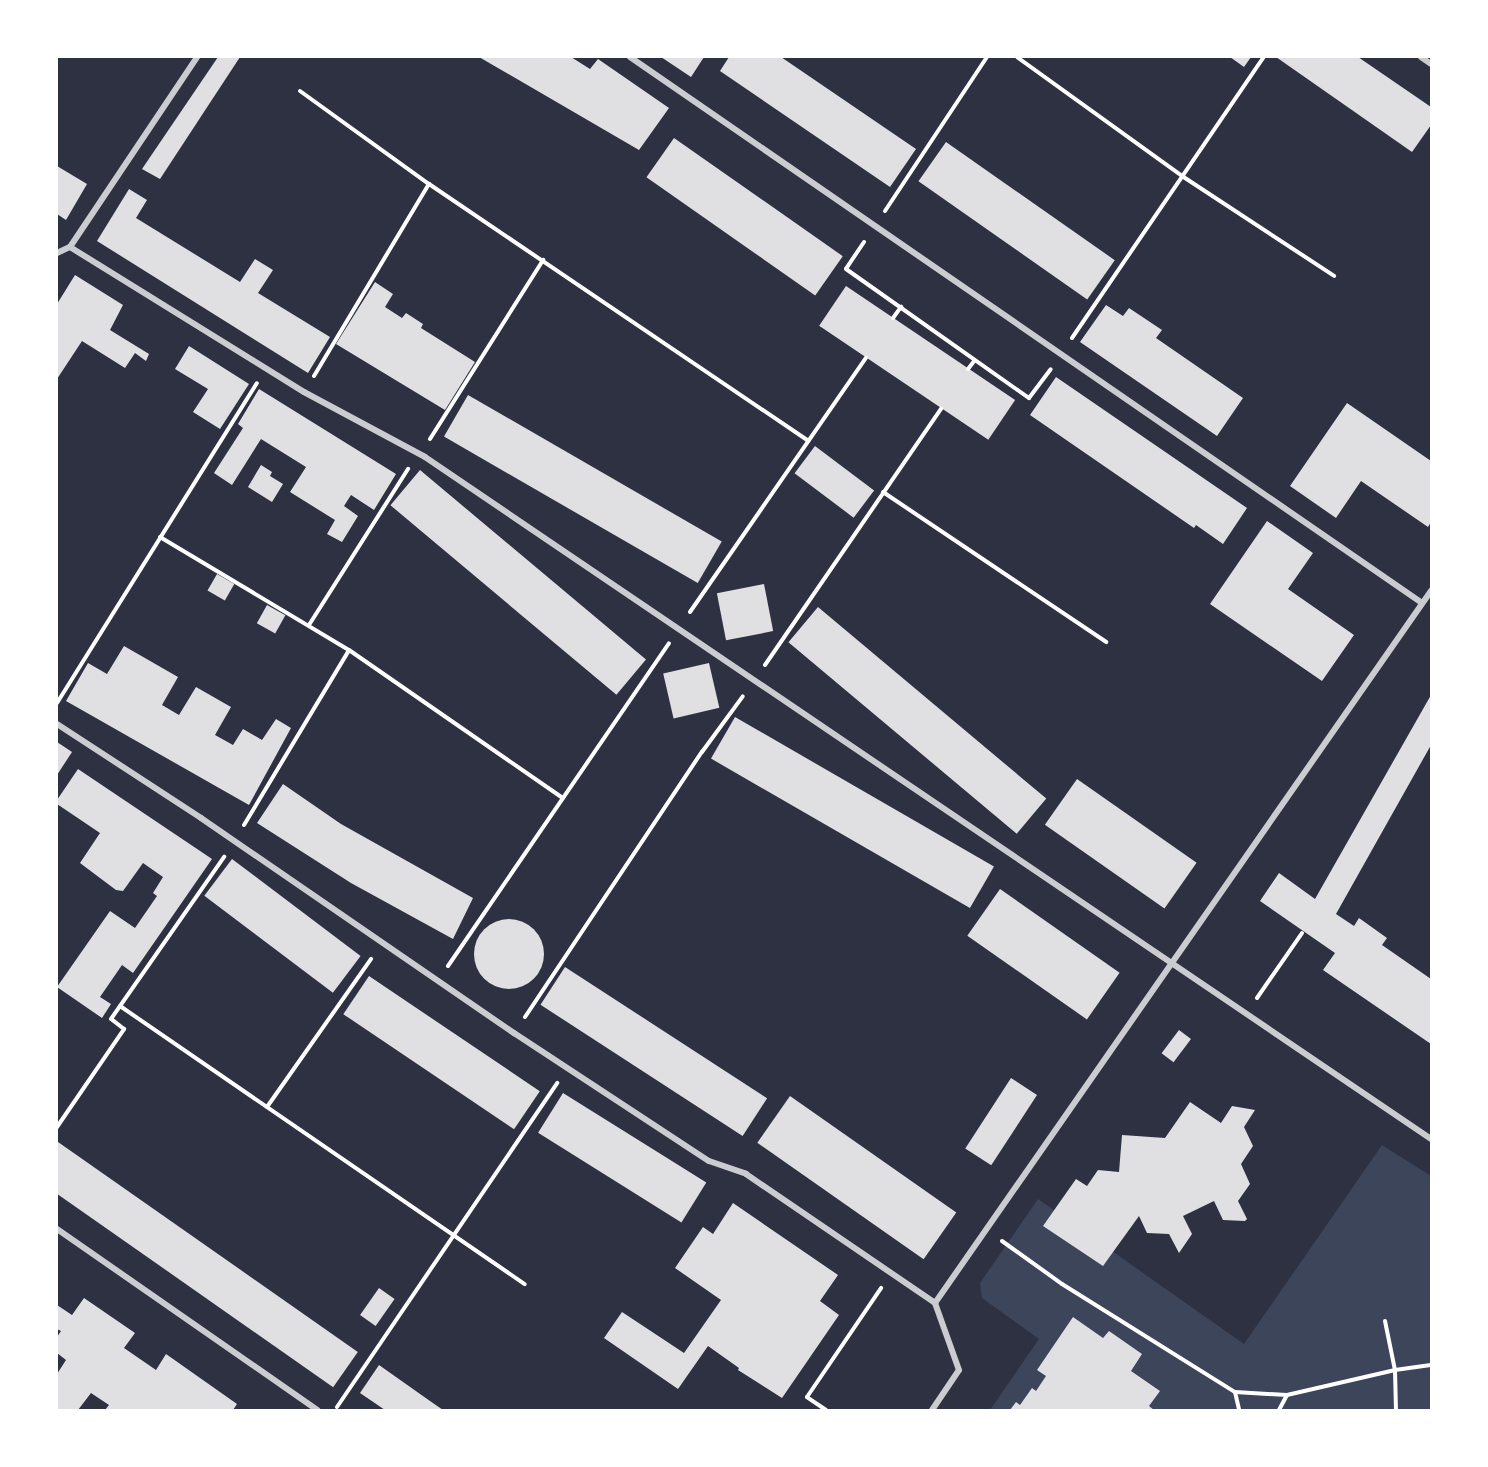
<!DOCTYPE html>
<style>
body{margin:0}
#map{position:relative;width:1488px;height:1467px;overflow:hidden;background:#2d3142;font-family:Barlow,sans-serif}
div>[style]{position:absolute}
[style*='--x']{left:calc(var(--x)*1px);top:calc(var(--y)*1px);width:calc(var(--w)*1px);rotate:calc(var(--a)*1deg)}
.green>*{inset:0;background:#3c4559}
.building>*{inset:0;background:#e0e0e3;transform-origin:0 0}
.round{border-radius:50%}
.path>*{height:4px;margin:-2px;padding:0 2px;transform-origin:2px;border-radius:2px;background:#fff}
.minor>*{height:6px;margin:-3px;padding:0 3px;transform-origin:3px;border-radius:3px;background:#caccd0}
span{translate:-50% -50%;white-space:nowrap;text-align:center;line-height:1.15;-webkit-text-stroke:4.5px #fff;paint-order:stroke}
.frame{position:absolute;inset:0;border:58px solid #fff;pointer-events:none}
</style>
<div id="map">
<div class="green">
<i style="clip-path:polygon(1382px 1145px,1431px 1176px,1431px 1410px,990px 1410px,1039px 1339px,982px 1298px,980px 1283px,1038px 1199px,1244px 1344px)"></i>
</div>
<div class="building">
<i style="clip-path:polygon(218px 57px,240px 57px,160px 179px,142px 169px)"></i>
<i style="clip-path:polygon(479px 57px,571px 57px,590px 69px,598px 59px,669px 108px,639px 150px)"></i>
<i style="clip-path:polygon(661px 57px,704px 57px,691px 77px)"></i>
<i style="clip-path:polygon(729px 57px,781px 57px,916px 149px,890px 187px,720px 71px)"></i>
<i style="clip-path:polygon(1230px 57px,1251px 57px,1244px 67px)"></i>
<i style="clip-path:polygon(1276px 57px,1358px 57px,1431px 107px,1431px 125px,1412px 152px)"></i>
<i style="left:674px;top:138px;width:206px;height:48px;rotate:35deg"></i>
<i style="left:946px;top:142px;width:206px;height:48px;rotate:35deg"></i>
<i style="clip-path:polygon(57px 166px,87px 184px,66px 220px,57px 214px)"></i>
<i style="clip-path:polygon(129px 189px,147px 200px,136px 218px,240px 282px,255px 259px,273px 270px,258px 293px,330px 337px,308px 373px,97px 241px)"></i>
<i style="clip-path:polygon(75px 275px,123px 305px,110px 330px,149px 354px,146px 361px,135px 353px,125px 368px,82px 341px,57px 379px,57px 304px)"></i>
<i style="clip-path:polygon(375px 282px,393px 294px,385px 307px,402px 318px,406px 313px,423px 324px,421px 328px,475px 362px,445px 410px,336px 344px)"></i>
<i style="left:846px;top:286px;width:204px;height:48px;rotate:34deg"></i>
<i style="clip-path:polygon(1106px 305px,1123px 316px,1129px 308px,1162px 330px,1156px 338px,1243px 398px,1217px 436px,1080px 342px)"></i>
<i style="clip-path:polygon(189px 346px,249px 384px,220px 429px,193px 412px,208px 389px,175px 369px)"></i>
<i style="clip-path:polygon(1056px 377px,1247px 508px,1223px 544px,1196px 525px,1194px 528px,1030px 415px)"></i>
<i style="clip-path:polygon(259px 389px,396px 474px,374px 510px,351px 495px,344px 506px,358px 516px,342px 542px,327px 534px,335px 520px,290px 492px,306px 467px,261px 439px,232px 485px,214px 473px,243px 428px,238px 424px)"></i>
<i style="left:468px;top:395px;width:293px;height:48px;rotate:30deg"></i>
<i style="clip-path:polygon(1347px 403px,1431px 461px,1431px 522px,1428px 527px,1361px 481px,1336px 518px,1290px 486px)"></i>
<i style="left:815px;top:446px;width:74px;height:34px;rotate:37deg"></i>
<i style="clip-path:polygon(261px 465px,272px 472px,270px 476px,283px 484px,272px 502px,248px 487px)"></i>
<i style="left:420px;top:470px;width:295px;height:46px;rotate:40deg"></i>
<i style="clip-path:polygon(1267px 521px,1313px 553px,1288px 589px,1354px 635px,1322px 681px,1210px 604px)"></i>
<i style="left:217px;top:574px;width:20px;height:19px;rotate:30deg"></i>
<i style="left:764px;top:584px;width:48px;height:48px;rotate:79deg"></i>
<i style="left:267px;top:605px;width:21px;height:21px;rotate:29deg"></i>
<i style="left:818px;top:607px;width:298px;height:46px;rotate:40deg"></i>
<i style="clip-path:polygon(124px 646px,178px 677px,162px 705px,179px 715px,196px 687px,231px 707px,215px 735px,233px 745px,243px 729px,262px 740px,276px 719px,291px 728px,249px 805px,66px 701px,88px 663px,107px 674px)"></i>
<i style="left:709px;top:663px;width:46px;height:47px;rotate:77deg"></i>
<i style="clip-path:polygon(1431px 695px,1431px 745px,1336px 914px,1354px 926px,1359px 918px,1387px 938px,1382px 945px,1431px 979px,1431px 1044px,1323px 970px,1335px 953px,1260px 901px,1279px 873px,1315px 899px)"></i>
<i style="left:735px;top:717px;width:299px;height:48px;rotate:30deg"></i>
<i style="clip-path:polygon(57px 742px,72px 752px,57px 775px)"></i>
<i style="clip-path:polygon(78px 769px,212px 859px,133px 973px,122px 965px,100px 997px,111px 1004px,102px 1018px,57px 987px,110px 911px,135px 928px,157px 896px,153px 893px,163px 877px,143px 863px,123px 891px,116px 890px,80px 863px,100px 833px,57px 804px,57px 800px)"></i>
<i style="left:1077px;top:779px;width:146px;height:56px;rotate:35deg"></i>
<i style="clip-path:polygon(283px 784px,341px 824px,473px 898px,453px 939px,351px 883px,257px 823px)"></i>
<i style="left:232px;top:859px;width:161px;height:46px;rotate:37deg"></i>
<i style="left:1000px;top:889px;width:146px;height:57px;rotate:35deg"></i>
<i class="round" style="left:474px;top:919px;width:70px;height:70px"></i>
<i style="left:565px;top:967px;width:241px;height:45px;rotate:33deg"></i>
<i style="left:369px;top:976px;width:206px;height:46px;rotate:34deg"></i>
<i style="left:1179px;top:1030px;width:15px;height:29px;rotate:37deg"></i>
<i style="left:1011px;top:1078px;width:31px;height:84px;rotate:33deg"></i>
<i style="left:563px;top:1093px;width:169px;height:47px;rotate:32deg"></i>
<i style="left:790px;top:1096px;width:203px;height:57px;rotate:35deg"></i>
<i style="clip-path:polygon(1190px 1102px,1221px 1123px,1232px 1106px,1255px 1110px,1244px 1127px,1253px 1146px,1241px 1164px,1250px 1184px,1238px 1201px,1247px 1219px,1245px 1221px,1223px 1220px,1214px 1201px,1183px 1216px,1192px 1234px,1179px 1253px,1169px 1234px,1147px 1233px,1139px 1216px,1103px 1266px,1043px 1226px,1076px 1179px,1087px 1186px,1098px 1170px,1119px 1172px,1122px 1135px,1165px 1138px)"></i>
<i style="left:58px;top:1142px;width:366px;height:43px;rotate:35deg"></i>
<i style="clip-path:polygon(733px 1203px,838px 1275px,820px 1301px,839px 1315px,782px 1398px,738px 1370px,739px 1368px,708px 1346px,678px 1389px,604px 1338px,622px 1312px,684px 1353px,721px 1300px,675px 1268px,703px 1227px,713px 1234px)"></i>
<i style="left:379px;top:1288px;width:19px;height:33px;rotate:35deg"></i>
<i style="clip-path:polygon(84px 1298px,135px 1333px,124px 1348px,156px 1370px,166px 1354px,237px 1404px,233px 1410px,105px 1410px,109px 1405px,91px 1393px,78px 1410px,57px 1410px,57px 1374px,66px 1360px,57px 1353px,57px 1337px,61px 1331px,57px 1329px,57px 1305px,72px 1315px)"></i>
<i style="clip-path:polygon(1073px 1317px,1103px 1338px,1109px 1331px,1142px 1354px,1131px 1371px,1160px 1391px,1149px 1406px,1154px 1410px,1010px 1410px,1016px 1402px,1020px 1405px,1032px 1388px,1036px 1391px,1046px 1376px,1037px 1370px)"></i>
<i style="clip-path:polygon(379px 1365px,430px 1401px,443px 1410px,385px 1410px,360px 1393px)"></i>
</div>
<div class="path">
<i style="--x:1017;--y:57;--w:203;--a:35.8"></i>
<i style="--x:1182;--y:176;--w:182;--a:33.3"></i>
<i style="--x:300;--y:91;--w:159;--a:35.8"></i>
<i style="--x:429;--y:184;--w:458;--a:34.1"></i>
<i style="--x:885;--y:211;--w:185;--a:-56.5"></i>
<i style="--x:864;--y:242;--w:32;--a:124"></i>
<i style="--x:846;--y:269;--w:224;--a:35.2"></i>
<i style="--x:1029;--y:398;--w:36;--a:-53"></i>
<i style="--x:893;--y:318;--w:14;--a:-54"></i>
<i style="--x:1072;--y:338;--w:340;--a:-55.7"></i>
<i style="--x:968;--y:369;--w:11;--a:-52"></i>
<i style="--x:314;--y:376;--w:224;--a:-59.1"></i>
<i style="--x:430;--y:439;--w:212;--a:-57.7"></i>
<i style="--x:883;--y:492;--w:269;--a:33.9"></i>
<i style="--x:160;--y:537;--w:220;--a:30.9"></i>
<i style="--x:349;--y:650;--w:260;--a:34.7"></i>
<i style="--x:690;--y:612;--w:309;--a:-55.3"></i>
<i style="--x:309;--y:625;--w:185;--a:-57.6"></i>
<i style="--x:765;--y:665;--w:311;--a:-55.5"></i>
<i style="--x:57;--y:703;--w:377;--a:-58"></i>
<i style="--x:244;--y:825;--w:204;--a:-59"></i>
<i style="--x:448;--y:966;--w:391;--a:-55.6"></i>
<i style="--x:1257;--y:998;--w:79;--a:-55.3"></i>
<i style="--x:120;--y:1006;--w:491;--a:34.5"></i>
<i style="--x:525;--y:1017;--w:319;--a:-56.3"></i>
<i style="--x:702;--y:752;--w:69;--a:-53.8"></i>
<i style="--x:267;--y:1107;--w:181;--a:-54.9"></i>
<i style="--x:57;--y:1127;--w:119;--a:-55.6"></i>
<i style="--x:124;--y:1029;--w:16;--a:-142"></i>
<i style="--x:111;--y:1019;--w:198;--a:-55.1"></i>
<i style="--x:1002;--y:1241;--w:74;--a:35.6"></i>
<i style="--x:1062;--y:1284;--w:204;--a:32"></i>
<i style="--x:1235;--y:1392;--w:18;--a:77"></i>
<i style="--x:1385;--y:1321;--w:50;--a:78.5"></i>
<i style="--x:1395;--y:1370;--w:40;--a:88.6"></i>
<i style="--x:1235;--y:1392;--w:52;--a:3.3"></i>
<i style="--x:1287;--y:1395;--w:111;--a:-13"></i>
<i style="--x:1395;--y:1370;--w:36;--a:-8"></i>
<i style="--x:337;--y:1407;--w:392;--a:-55.8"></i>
<i style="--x:826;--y:1410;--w:23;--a:-146"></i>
<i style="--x:807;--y:1397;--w:132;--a:-55.8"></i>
<i style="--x:1279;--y:1410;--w:17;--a:-62"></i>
</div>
<div class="minor">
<i style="--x:630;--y:57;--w:962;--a:34.58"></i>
<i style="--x:1421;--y:57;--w:12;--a:35"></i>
<i style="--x:70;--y:247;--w:275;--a:31.8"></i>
<i style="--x:304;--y:392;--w:137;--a:28.2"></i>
<i style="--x:425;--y:457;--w:1215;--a:34.13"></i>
<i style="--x:57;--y:253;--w:14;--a:-25"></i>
<i style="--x:70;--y:247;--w:229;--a:-56.2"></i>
<i style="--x:57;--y:724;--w:172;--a:33.1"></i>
<i style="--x:201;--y:818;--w:380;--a:34.5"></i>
<i style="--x:514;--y:1033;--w:233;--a:33.3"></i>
<i style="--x:709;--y:1161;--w:39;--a:19"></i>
<i style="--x:746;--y:1174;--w:229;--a:34.3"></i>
<i style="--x:57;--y:1229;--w:317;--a:34.8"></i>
<i style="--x:935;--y:1303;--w:868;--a:-55.14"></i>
<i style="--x:932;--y:1410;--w:48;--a:-56"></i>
<i style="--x:959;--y:1370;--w:71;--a:-109.7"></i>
</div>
<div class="frame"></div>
</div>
